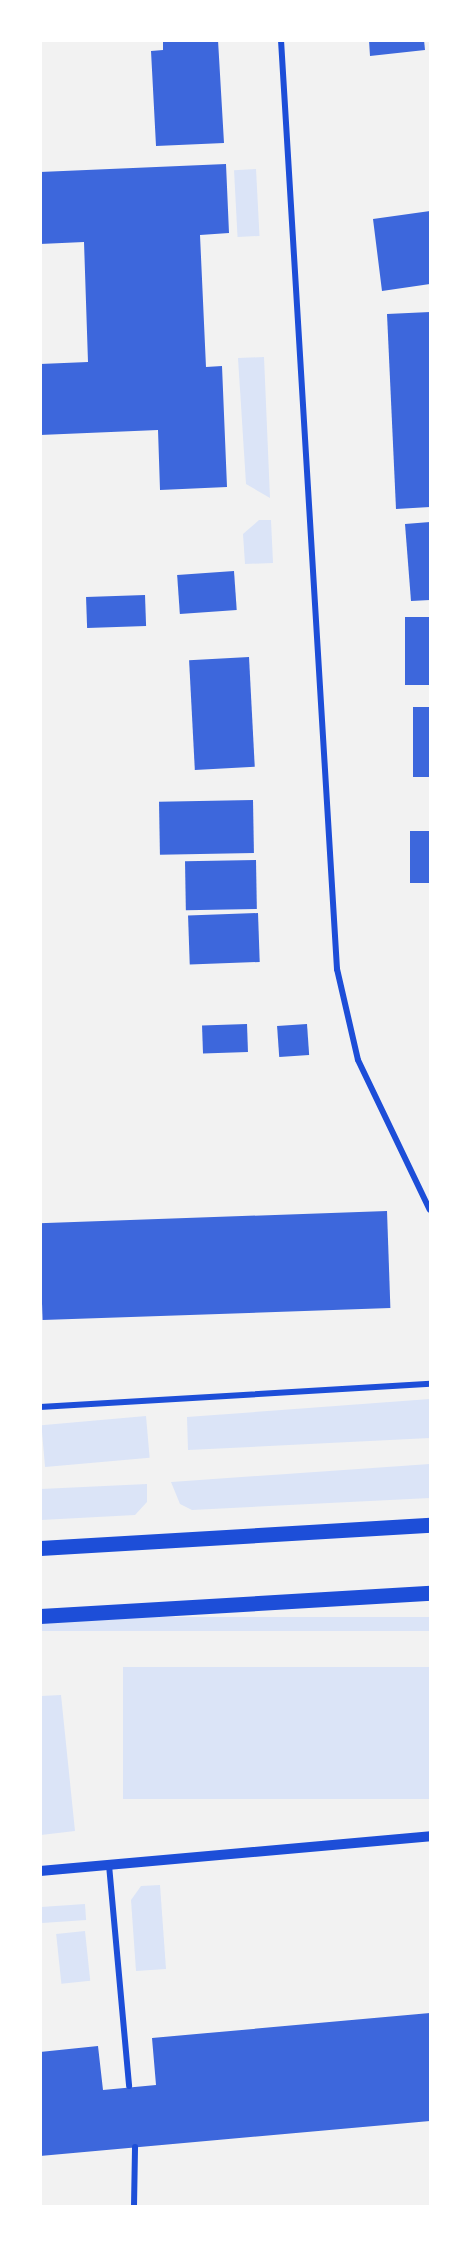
<!DOCTYPE html>
<style>
body{margin:0}
#map{position:relative;width:471px;height:2247px;overflow:hidden;background:#f2f2f2;font-family:"Sofia Sans Condensed",sans-serif}
div>[style]{position:absolute}
[style*='--x']{left:calc(var(--x)*1px);top:calc(var(--y)*1px);width:calc(var(--w)*1px);rotate:calc(var(--a)*1deg)}
.green>*{inset:0;background:#dbe4f7;transform-origin:0 0}
.building>*{inset:0;background:#3d67dc;transform-origin:0 0}
.minor>*{height:6px;margin:-3px;padding:0 3px;transform-origin:3px;border-radius:3px;background:#1d4ed8}
.tertiary>*{height:10px;margin:-5px;padding:0 5px;transform-origin:5px;border-radius:5px;background:#1d4ed8}
.primary>*{height:15px;margin:-7.5px;padding:0 7.5px;transform-origin:7.5px;border-radius:7.5px;background:#1d4ed8}
span{translate:-50% -50%;white-space:nowrap;text-align:center;line-height:1.15;-webkit-text-stroke:5px #fff;paint-order:stroke}
.frame{position:absolute;inset:0;border:42px solid #fff;pointer-events:none}
</style>
<div id="map">
<div class="green">
<i style="left:256px;top:169px;width:67px;height:22px;rotate:87deg"></i>
<i style="clip-path:polygon(264px 357px,270px 498px,246px 484px,238px 358px)"></i>
<i style="clip-path:polygon(259px 520px,271px 520px,273px 563px,245px 564px,243px 534px)"></i>
<i style="clip-path:polygon(430px 1399px,430px 1438px,188px 1450px,187px 1417px)"></i>
<i style="left:146px;top:1416px;width:42px;height:105px;rotate:85deg"></i>
<i style="clip-path:polygon(430px 1464px,430px 1498px,192px 1510px,180px 1504px,171px 1482px)"></i>
<i style="clip-path:polygon(147px 1484px,147px 1502px,135px 1515px,41px 1520px,41px 1489px)"></i>
<i style="left:430px;top:1617px;width:14px;height:390px;rotate:90deg"></i>
<i style="left:430px;top:1667px;width:132px;height:307px;rotate:90deg"></i>
<i style="clip-path:polygon(61px 1695px,75px 1831px,41px 1835px,41px 1696px)"></i>
<i style="clip-path:polygon(160px 1885px,166px 1969px,136px 1971px,131px 1900px,141px 1886px)"></i>
<i style="left:85px;top:1904px;width:16px;height:44px;rotate:86deg"></i>
<i style="left:85px;top:1931px;width:50px;height:29px;rotate:84deg"></i>
</div>
<div class="building">
<i style="clip-path:polygon(163px 40px,218px 40px,224px 143px,156px 146px,151px 51px,163px 50px)"></i>
<i style="clip-path:polygon(369px 40px,424px 40px,425px 50px,370px 56px)"></i>
<i style="clip-path:polygon(226px 164px,229px 233px,200px 235px,206px 367px,222px 366px,227px 487px,160px 490px,158px 430px,40px 435px,40px 364px,88px 362px,84px 242px,40px 244px,40px 172px)"></i>
<i style="clip-path:polygon(430px 211px,430px 284px,382px 291px,373px 219px)"></i>
<i style="clip-path:polygon(430px 312px,430px 507px,396px 509px,387px 314px)"></i>
<i style="clip-path:polygon(430px 522px,430px 600px,411px 601px,405px 524px)"></i>
<i style="left:234px;top:571px;width:39px;height:57px;rotate:86deg"></i>
<i style="left:145px;top:595px;width:31px;height:59px;rotate:88deg"></i>
<i style="left:430px;top:617px;width:68px;height:25px;rotate:90deg"></i>
<i style="left:249px;top:657px;width:110px;height:60px;rotate:87deg"></i>
<i style="left:413px;top:707px;width:17px;height:70px"></i>
<i style="left:253px;top:800px;width:53px;height:94px;rotate:89deg"></i>
<i style="left:410px;top:831px;width:20px;height:52px"></i>
<i style="left:256px;top:860px;width:49px;height:71px;rotate:89deg"></i>
<i style="left:258px;top:913px;width:49px;height:70px;rotate:88deg"></i>
<i style="left:247px;top:1024px;width:28px;height:45px;rotate:88deg"></i>
<i style="left:307px;top:1024px;width:31px;height:30px;rotate:86deg"></i>
<i style="left:387px;top:1211px;width:97px;height:348px;rotate:88deg"></i>
<i style="clip-path:polygon(430px 2013px,430px 2121px,40px 2156px,40px 2052px,98px 2046px,103px 2090px,156px 2085px,152px 2038px)"></i>
</div>
<div class="minor">
<i style="--x:281;--y:40;--w:931;--a:86.55"></i>
<i style="--x:337;--y:969;--w:93;--a:77"></i>
<i style="--x:358;--y:1060;--w:166;--a:64.4"></i>
<i style="--x:40;--y:1407;--w:391;--a:-3.4"></i>
<i style="--x:109;--y:1865;--w:222;--a:84.8"></i>
<i style="--x:134;--y:2206;--w:59;--a:-89"></i>
</div>
<div class="tertiary">
<i style="--x:40;--y:1871;--w:392;--a:-5.1"></i>
</div>
<div class="primary">
<i style="--x:40;--y:1548;--w:391;--a:-3.4"></i>
<i style="--x:40;--y:1616;--w:391;--a:-3.4"></i>
</div>
<div class="frame"></div>
</div>
